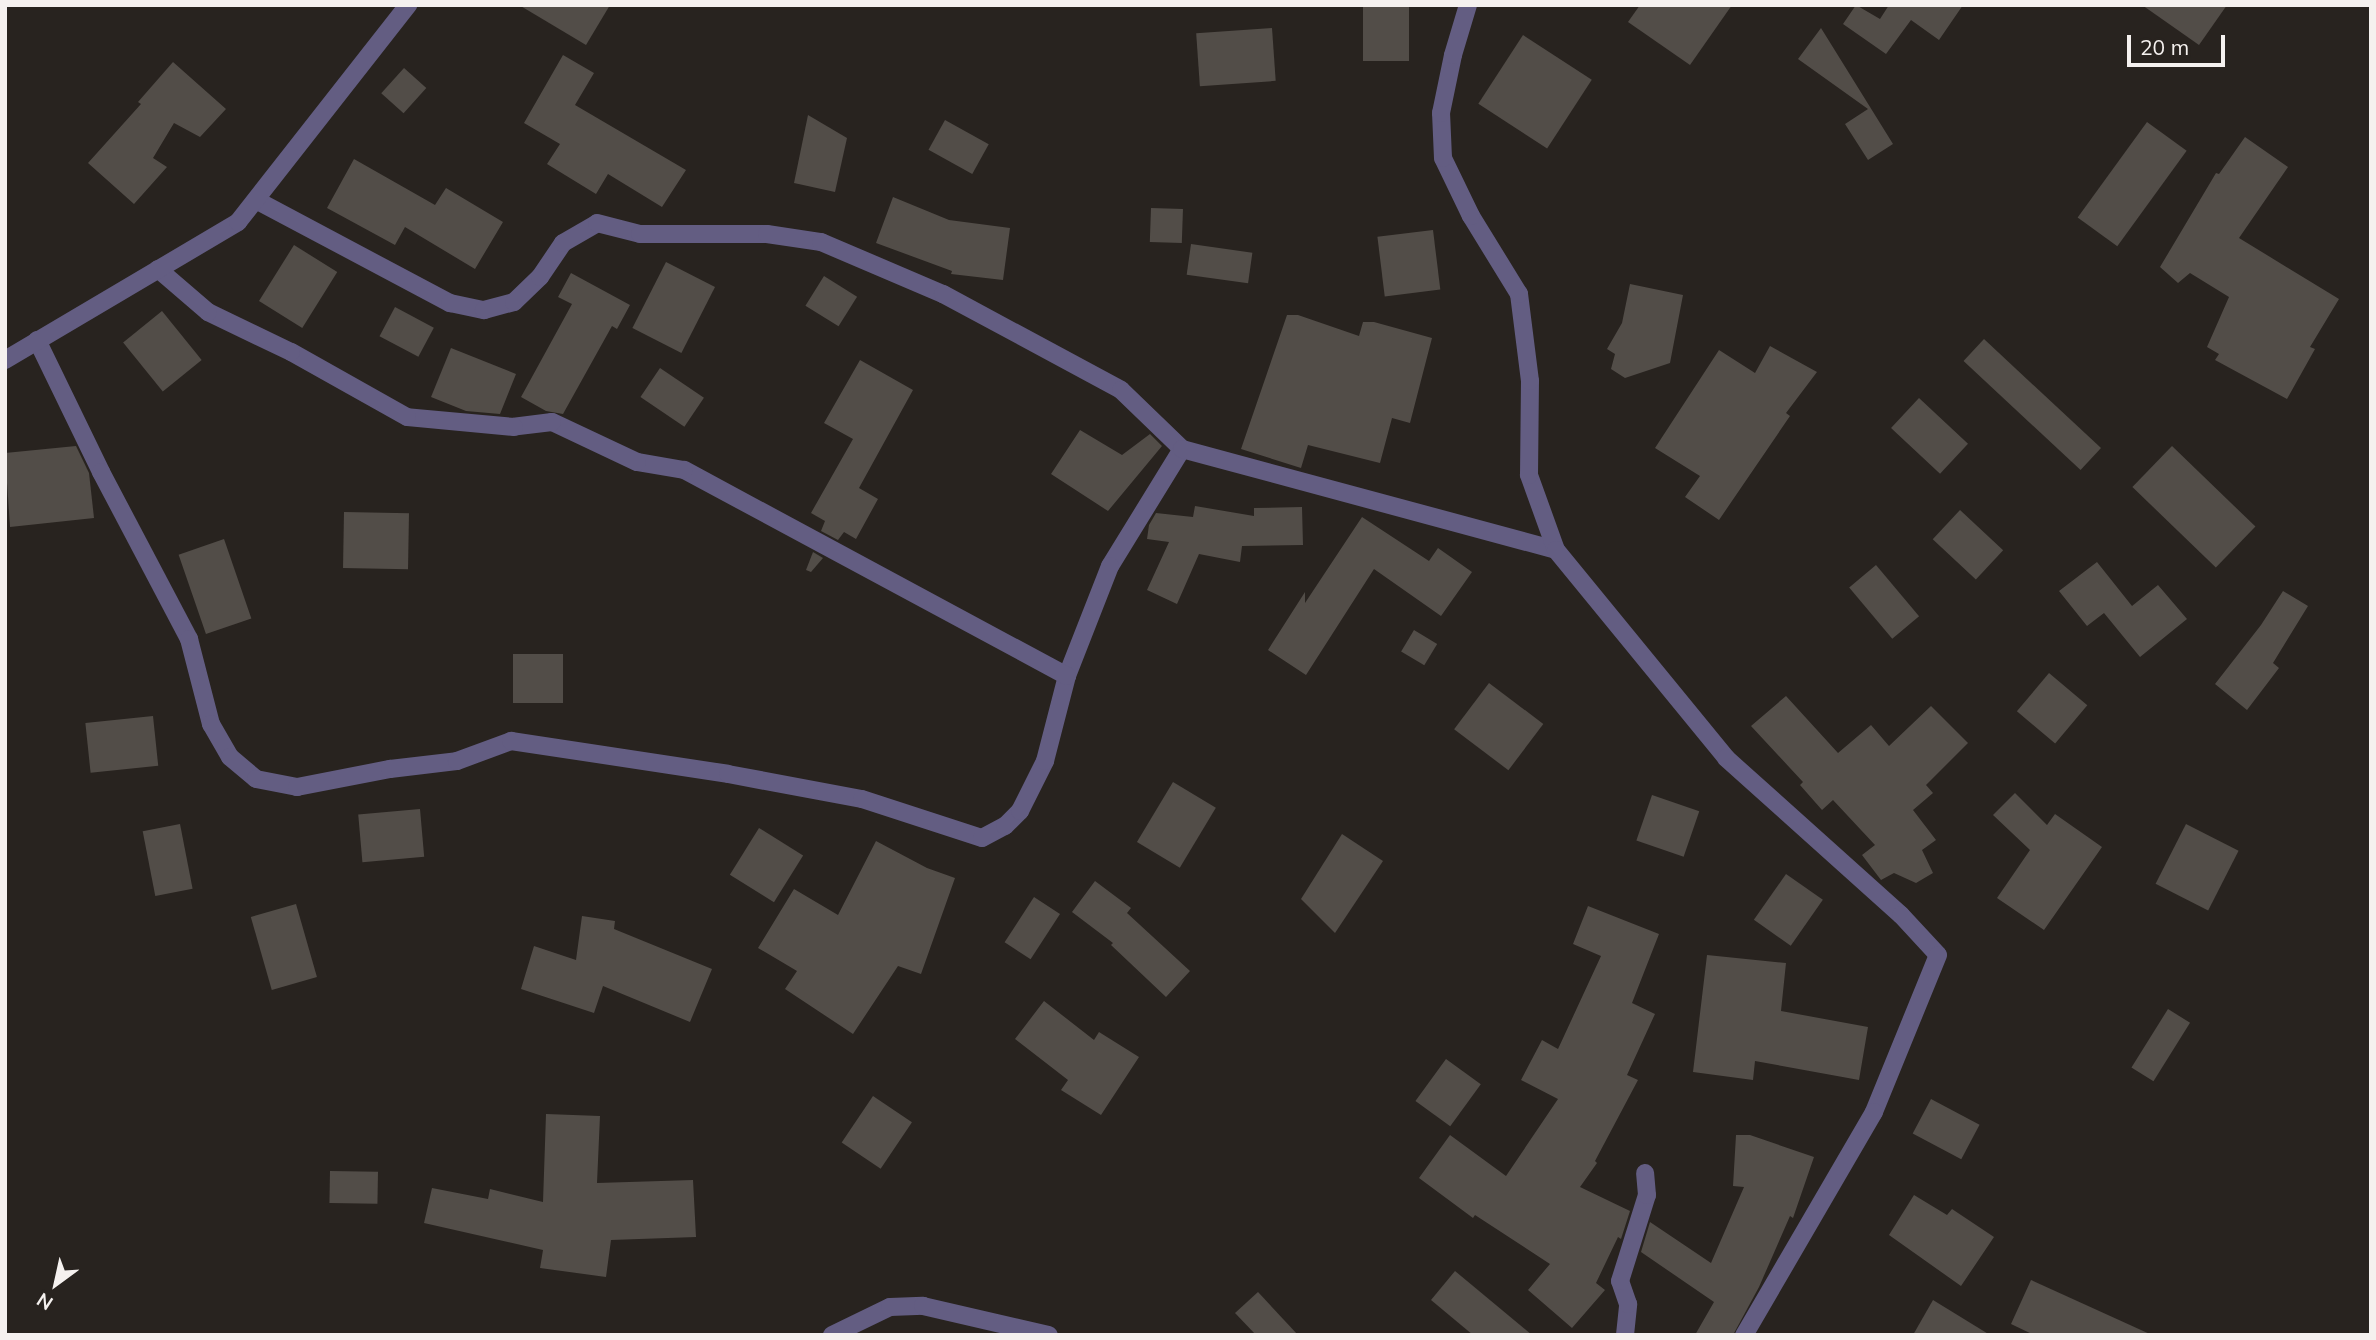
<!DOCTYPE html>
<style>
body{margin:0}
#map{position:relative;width:2376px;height:1340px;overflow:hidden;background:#28231f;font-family:Mulish,sans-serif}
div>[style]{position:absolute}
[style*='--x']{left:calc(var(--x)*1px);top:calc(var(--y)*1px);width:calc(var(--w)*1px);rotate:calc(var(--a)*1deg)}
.building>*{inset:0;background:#524d48;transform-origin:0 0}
.street>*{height:18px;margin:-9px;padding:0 9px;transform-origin:9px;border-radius:9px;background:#635d82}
span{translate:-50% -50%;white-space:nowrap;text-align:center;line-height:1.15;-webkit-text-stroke:5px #28231f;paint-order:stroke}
.frame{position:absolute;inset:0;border:7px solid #f5f1ef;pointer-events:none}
.north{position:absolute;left:21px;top:1249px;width:70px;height:70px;-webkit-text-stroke:5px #28231f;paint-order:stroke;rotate:213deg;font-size:19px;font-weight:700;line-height:28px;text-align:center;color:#f5f1ef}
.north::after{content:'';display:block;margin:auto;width:24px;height:32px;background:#f5f1ef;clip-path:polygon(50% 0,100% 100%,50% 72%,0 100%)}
.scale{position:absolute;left:2127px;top:35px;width:98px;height:32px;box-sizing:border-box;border:4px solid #f5f1ef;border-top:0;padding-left:9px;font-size:21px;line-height:24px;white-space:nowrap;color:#f5f1ef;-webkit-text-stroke:5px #28231f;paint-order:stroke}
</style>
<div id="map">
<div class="building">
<i style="clip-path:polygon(519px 5px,610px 5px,586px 45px)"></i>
<i style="left:1363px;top:5px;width:46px;height:56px"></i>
<i style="clip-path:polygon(1640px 5px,1732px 5px,1690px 65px,1628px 22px)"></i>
<i style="clip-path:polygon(1856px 5px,1880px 19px,1889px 5px,1963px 5px,1939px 40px,1911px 20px,1886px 54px,1843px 24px)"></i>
<i style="clip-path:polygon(2142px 5px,2227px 5px,2199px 45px)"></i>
<i style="left:1272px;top:28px;width:53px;height:76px;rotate:86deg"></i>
<i style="clip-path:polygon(1821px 28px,1893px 144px,1868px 160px,1845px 124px,1868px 109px,1798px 59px)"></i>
<i style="left:1523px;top:35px;width:82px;height:82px;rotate:33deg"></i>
<i style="clip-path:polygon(563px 55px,594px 73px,575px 105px,686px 170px,662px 207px,608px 174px,596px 194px,547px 164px,560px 144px,524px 123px)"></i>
<i style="clip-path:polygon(173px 62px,226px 109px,200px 137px,174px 123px,153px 158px,167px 167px,134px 204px,88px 163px,141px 104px,138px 102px)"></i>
<i style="left:404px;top:68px;width:30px;height:34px;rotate:42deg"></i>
<i style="clip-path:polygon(808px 115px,847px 138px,835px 192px,794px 183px)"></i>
<i style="left:945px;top:120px;width:50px;height:34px;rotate:29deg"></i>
<i style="left:2147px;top:122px;width:49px;height:118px;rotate:36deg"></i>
<i style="clip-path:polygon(2245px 137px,2288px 167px,2239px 238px,2339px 299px,2310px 347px,2315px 349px,2287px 399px,2215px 360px,2219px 354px,2207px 347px,2229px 297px,2190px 273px,2178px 283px,2160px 267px,2216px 173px,2219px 174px)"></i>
<i style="clip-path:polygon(354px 159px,435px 205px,446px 188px,503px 222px,475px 269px,405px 227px,395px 245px,327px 208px)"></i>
<i style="clip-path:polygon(893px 197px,949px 220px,1010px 228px,1003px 280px,951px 274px,952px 271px,876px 243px)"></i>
<i style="left:1151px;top:208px;width:32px;height:34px;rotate:2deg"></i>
<i style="left:1433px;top:230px;width:60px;height:56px;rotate:83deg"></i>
<i style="left:1191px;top:244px;width:62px;height:31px;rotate:8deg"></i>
<i style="left:294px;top:245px;width:51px;height:66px;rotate:32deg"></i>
<i style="left:666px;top:262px;width:55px;height:74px;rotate:27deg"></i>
<i style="clip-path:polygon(571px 273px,630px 305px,617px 329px,612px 326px,563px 414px,546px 411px,521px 397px,572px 304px,558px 297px)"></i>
<i style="left:824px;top:276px;width:39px;height:35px;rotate:32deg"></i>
<i style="clip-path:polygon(1630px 284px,1683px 295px,1670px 363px,1625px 378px,1611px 369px,1615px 354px,1607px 349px,1622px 323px)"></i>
<i style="left:395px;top:307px;width:44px;height:33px;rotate:28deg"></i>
<i style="left:162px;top:311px;width:63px;height:50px;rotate:51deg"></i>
<i style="clip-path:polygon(1287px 315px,1298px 315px,1359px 336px,1363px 322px,1374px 322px,1432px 338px,1410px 423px,1392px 418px,1380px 463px,1308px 445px,1301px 468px,1241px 449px)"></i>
<i style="left:1984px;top:339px;width:160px;height:30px;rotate:43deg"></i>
<i style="clip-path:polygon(1770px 346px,1817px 372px,1786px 413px,1790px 416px,1719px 520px,1685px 497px,1700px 476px,1655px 448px,1719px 350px,1755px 373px)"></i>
<i style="clip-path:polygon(451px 348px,516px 374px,500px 414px,466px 411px,431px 397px)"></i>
<i style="clip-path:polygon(860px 360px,913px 390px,859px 488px,878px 499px,856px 539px,844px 532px,838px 540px,821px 531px,825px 521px,811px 513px,853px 439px,824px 423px)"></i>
<i style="left:660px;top:368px;width:53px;height:35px;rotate:34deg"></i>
<i style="left:1919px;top:398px;width:67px;height:41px;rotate:43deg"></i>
<i style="clip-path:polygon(1080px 430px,1122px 455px,1150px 434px,1162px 446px,1108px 511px,1051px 474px)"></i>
<i style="clip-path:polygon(76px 446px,89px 473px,94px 518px,10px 527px,5px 453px)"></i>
<i style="left:2172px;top:446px;width:116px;height:57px;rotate:44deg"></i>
<i style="clip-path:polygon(1195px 506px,1254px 516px,1254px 508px,1302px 507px,1303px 545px,1242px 546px,1240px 562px,1199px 554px,1177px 604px,1147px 590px,1169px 542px,1147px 539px,1149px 525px,1156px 513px,1193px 517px)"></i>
<i style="left:1960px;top:510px;width:59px;height:40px;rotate:43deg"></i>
<i style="left:344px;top:512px;width:65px;height:56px;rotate:1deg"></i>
<i style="clip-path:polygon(1362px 517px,1429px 561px,1438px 548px,1472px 572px,1441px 616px,1374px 569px,1306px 675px,1268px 650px,1305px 592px,1305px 603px)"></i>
<i style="left:224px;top:539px;width:84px;height:48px;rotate:71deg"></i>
<i style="clip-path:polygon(813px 552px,823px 558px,811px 572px,806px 570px)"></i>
<i style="clip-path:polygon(2097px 562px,2132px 606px,2158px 585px,2187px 619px,2140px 657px,2104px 613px,2087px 626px,2059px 591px)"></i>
<i style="left:1876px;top:565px;width:67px;height:35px;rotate:50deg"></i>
<i style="clip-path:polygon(2283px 591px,2308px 606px,2273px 663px,2279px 668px,2247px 710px,2215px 684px,2261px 625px)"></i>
<i style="left:1414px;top:630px;width:27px;height:25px;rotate:31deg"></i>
<i style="left:513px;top:654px;width:50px;height:49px"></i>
<i style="left:2049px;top:673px;width:50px;height:50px;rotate:40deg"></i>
<i style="left:1489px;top:683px;width:68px;height:58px;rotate:37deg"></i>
<i style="clip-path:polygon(1786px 696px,1838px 753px,1871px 725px,1889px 746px,1931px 706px,1968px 743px,1926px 785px,1933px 793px,1913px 810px,1936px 840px,1922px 850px,1933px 873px,1916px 883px,1894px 873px,1881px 880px,1862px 855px,1875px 845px,1833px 800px,1822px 810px,1800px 785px,1803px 782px,1751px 726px)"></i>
<i style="left:153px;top:716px;width:50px;height:68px;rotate:84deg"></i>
<i style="left:1173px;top:782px;width:50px;height:70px;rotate:31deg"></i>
<i style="clip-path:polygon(2015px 793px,2047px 825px,2055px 814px,2102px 847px,2044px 930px,1997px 898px,2030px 850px,1993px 815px)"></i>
<i style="left:1652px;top:795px;width:50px;height:48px;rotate:19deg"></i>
<i style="left:420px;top:809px;width:48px;height:62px;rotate:85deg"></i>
<i style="left:180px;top:824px;width:66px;height:38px;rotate:79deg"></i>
<i style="left:2186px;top:824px;width:59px;height:67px;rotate:27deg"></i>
<i style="left:759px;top:828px;width:52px;height:55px;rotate:32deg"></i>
<i style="clip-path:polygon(1342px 834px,1383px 861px,1335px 933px,1301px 899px)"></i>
<i style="clip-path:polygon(876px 841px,927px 868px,955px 878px,921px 974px,898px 966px,853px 1034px,785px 989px,797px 971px,758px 948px,794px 889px,838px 915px)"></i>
<i style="left:1786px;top:874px;width:45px;height:56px;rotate:35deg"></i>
<i style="clip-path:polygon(1095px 881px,1131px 908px,1127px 913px,1190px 971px,1166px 997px,1111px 945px,1113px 943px,1072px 912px)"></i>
<i style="left:1034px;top:897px;width:31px;height:54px;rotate:33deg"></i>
<i style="left:296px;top:904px;width:76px;height:47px;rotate:74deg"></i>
<i style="clip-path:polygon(1588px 906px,1659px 934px,1632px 1003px,1655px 1014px,1627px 1075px,1638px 1080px,1595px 1161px,1597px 1163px,1580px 1187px,1630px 1211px,1621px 1239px,1618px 1237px,1596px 1283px,1605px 1290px,1572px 1328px,1528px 1290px,1550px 1264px,1475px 1215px,1473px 1218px,1419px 1178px,1450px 1135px,1506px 1176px,1558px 1099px,1521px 1080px,1542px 1040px,1558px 1049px,1601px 956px,1573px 944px)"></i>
<i style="clip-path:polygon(582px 916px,615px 921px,614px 929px,712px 969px,690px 1022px,603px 986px,594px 1013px,521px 989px,534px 946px,576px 960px)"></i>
<i style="clip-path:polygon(1707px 955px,1786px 963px,1781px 1011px,1868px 1027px,1859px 1080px,1755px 1061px,1753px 1080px,1693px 1072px)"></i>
<i style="clip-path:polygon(1044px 1001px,1094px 1040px,1099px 1032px,1139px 1057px,1101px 1115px,1061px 1090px,1068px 1080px,1015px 1039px)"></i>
<i style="left:2168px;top:1009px;width:26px;height:69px;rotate:32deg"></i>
<i style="left:1446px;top:1059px;width:43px;height:52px;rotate:36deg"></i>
<i style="left:873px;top:1096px;width:47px;height:56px;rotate:34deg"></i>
<i style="left:1931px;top:1099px;width:55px;height:39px;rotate:28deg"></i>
<i style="clip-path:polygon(546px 1114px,600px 1116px,597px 1183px,693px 1180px,696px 1237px,611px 1240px,606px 1277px,540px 1268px,543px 1250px,424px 1223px,432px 1188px,488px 1199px,490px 1189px,543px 1202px)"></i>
<i style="clip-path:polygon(1736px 1135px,1750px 1135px,1814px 1157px,1793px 1218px,1790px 1216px,1759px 1287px,1733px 1335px,1695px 1335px,1714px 1302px,1641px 1252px,1650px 1222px,1711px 1263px,1744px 1187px,1733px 1186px)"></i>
<i style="left:330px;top:1171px;width:48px;height:32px;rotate:1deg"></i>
<i style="clip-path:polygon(1914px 1195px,1947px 1215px,1952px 1209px,1994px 1237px,1961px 1286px,1889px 1235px)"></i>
<i style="clip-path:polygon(1455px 1271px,1532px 1335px,1473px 1335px,1431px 1300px)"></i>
<i style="clip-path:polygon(2031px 1280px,2152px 1335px,2034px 1335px,2011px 1324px)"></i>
<i style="clip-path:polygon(1258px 1292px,1298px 1335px,1256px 1335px,1235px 1313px)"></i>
<i style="clip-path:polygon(1933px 1300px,1990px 1335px,1913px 1335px)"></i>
</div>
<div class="street">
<i style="--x:256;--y:200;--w:220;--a:28"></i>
<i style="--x:450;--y:303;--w:35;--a:12"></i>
<i style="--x:484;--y:310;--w:31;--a:-15"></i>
<i style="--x:514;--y:302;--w:36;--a:-44"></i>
<i style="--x:540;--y:277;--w:41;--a:-55.9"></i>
<i style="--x:563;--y:243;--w:39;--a:-30"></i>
<i style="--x:597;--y:223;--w:44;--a:14.3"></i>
<i style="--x:640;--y:234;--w:127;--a:0"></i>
<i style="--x:767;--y:234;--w:55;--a:8.4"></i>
<i style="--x:821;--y:242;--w:133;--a:23.1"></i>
<i style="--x:943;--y:294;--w:202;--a:28.3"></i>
<i style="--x:1121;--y:390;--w:85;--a:44"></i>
<i style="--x:1182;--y:449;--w:137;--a:121.6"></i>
<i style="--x:1110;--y:566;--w:118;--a:111.4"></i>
<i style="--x:37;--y:340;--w:147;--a:64.1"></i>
<i style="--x:101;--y:472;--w:189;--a:62.2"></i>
<i style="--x:189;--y:639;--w:88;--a:75.5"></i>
<i style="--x:211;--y:724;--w:38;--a:60"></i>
<i style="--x:230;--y:757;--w:34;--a:40"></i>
<i style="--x:256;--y:779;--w:42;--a:11"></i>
<i style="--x:297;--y:787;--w:95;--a:-11"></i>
<i style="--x:390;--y:769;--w:67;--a:-6.8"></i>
<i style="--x:457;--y:761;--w:58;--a:-20.3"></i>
<i style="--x:511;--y:741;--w:219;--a:8.6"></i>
<i style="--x:728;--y:774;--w:136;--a:10.6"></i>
<i style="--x:862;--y:799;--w:126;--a:18"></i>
<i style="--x:982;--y:838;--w:26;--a:-28"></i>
<i style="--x:1005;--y:826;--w:21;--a:-45"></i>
<i style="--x:1020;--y:811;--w:56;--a:-63.4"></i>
<i style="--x:1045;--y:761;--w:88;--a:-75.5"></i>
<i style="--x:1067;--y:676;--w:435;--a:-151.7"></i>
<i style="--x:684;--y:470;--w:48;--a:-170.3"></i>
<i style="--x:637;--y:462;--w:94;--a:-154.8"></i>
<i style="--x:552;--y:422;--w:38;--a:173"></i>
<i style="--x:514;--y:427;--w:107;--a:-174.7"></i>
<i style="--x:407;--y:417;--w:133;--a:-150.7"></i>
<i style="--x:291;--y:352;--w:92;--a:-154.3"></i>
<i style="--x:208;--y:312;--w:66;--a:-139.3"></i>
<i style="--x:5;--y:360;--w:271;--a:-30.6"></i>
<i style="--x:238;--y:222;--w:276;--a:-51.9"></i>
<i style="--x:1182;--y:449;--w:387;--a:15.1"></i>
<i style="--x:1556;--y:550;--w:80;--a:-109.8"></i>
<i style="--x:1529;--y:475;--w:94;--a:-89.4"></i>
<i style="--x:1530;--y:381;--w:88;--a:-97.2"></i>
<i style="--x:1519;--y:294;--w:92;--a:-121.6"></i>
<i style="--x:1471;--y:216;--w:64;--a:-115.8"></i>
<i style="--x:1443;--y:158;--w:45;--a:-92.5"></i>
<i style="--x:1441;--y:113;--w:59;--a:-78.3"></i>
<i style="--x:1453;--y:55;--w:52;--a:-73.3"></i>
<i style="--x:1556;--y:550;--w:269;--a:50.7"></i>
<i style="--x:1726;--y:758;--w:235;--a:41.9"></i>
<i style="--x:1901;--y:915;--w:54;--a:47.2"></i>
<i style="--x:1938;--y:955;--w:170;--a:112.2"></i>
<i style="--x:1874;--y:1112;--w:258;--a:120.2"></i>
<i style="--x:832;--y:1335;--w:64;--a:-25.8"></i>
<i style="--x:890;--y:1307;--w:33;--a:-2"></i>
<i style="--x:923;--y:1306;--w:129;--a:13"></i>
<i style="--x:1625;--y:1335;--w:31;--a:-84"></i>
<i style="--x:1628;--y:1304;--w:24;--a:-109"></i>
<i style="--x:1620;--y:1281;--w:90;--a:-72.6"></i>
<i style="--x:1647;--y:1195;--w:22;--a:-95"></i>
</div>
<div class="frame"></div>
<div class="north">N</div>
<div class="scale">20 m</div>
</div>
